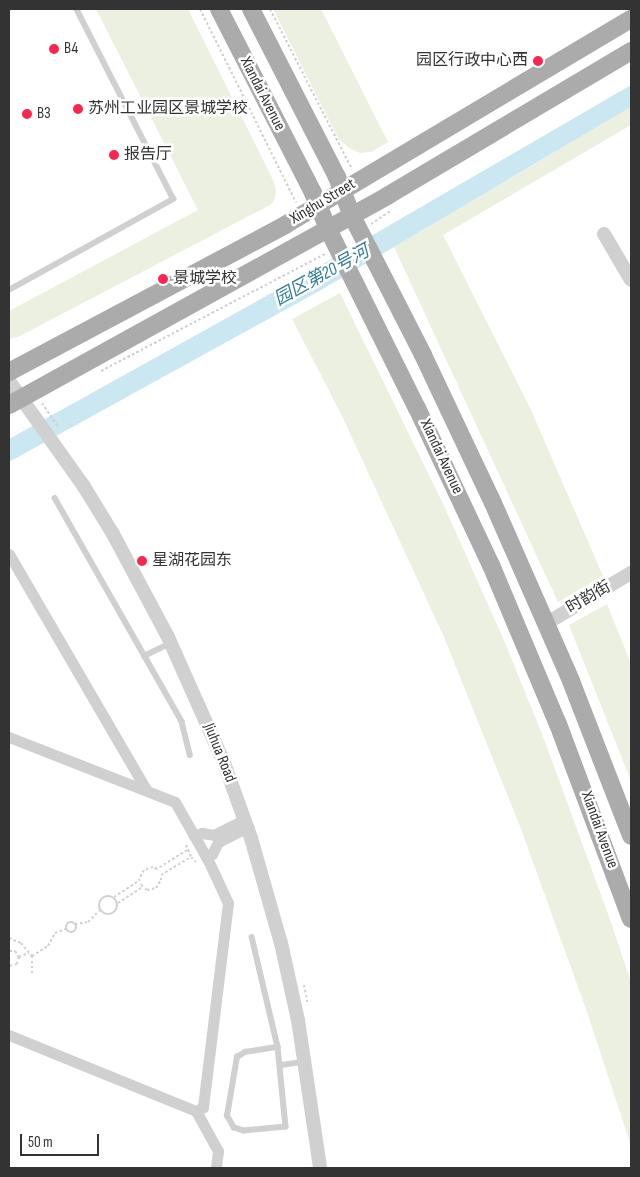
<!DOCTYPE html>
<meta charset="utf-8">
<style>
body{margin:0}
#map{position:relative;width:640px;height:1177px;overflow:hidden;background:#fff;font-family:"Sofia Sans Condensed","Noto Sans SC",sans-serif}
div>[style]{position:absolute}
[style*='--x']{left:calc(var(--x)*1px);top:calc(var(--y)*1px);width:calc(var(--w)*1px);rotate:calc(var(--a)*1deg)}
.green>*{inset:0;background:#ebf0e0}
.water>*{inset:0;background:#cbe7f1}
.path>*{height:2px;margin-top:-1px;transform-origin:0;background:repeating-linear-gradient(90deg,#d0d0d0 0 2.5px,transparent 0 5px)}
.path>.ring{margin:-1px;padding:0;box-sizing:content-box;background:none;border:2px solid #d0d0d0;border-radius:50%}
.service>*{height:5.5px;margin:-2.75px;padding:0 2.75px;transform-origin:2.75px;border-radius:2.75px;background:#d0d0d0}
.minor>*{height:11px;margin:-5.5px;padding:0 5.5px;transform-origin:5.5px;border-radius:5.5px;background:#d0d0d0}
.tertiary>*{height:14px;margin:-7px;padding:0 7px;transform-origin:7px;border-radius:7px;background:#d0d0d0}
.primary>*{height:18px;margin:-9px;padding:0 9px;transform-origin:9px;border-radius:9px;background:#ababab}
.dots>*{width:14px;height:14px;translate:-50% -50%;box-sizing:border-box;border:2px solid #fff;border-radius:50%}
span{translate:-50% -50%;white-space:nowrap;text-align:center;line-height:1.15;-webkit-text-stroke:5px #fff;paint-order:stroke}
.poi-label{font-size:16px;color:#333}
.left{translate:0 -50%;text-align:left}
.right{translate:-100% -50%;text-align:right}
.street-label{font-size:16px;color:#333}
.water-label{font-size:18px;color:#347d98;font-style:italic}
.frame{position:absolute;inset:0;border:10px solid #333;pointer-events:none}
.scale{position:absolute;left:20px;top:1134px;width:79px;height:22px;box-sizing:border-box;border:2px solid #333;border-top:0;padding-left:6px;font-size:15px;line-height:18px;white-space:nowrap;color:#333;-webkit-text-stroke:4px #fff;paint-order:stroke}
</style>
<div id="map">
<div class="green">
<i style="clip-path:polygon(96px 9px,188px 9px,274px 182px,276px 191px,274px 201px,270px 205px,18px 337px,9px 339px,9px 311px,198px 210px)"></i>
<i style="clip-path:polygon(273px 9px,321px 9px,388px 142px,371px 152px,360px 153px,351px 149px,339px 140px)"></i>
<i style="clip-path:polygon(631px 107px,631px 125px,443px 235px,531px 410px,603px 576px,558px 602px,394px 247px)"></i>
<i style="clip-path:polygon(340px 293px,445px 508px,506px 645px,544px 739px,612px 925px,631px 982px,631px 1146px,587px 1012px,521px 829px,444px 637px,342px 416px,292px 319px)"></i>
<i style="clip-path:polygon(607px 604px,631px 664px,631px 781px,569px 625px)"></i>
</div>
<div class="water">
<i style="clip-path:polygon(631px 85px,631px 107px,321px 290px,9px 462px,9px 439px,304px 275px)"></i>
</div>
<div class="path">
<i style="--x:200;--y:9;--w:216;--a:63.6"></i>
<i style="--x:270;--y:9;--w:180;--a:62.9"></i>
<i style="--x:371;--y:224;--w:25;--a:-34"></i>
<i style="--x:101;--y:371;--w:253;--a:-27.6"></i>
<i style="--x:42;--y:403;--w:30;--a:56"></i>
<i style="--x:186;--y:845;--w:13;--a:67"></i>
<i style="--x:191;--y:857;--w:7;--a:45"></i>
<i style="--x:187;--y:850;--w:36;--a:148"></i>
<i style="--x:157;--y:869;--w:4;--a:-153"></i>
<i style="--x:153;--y:867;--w:9;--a:162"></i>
<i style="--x:144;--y:870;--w:10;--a:119"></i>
<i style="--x:139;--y:879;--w:6;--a:72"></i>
<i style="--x:141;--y:885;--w:8;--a:40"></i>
<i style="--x:147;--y:890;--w:9;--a:-13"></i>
<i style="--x:156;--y:888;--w:9;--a:-58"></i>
<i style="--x:161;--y:880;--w:5;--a:-90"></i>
<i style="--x:161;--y:875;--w:35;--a:-31"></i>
<i class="ring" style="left:99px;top:896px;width:16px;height:16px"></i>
<i style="--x:114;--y:897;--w:30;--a:-33"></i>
<i style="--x:118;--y:903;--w:30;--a:-33"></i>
<i class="ring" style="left:66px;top:922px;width:8px;height:8px"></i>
<i style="--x:75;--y:924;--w:13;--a:-9"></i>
<i style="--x:88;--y:922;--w:17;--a:-45"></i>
<i style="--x:9;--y:938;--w:13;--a:23"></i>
<i style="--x:21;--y:943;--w:17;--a:50"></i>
<i style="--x:32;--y:956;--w:19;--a:90"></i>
<i style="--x:9;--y:951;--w:6;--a:0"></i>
<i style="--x:15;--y:951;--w:7;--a:56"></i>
<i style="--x:19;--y:957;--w:7;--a:106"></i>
<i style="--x:17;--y:964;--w:8;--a:166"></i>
<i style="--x:32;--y:956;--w:19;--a:-32"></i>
<i style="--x:48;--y:946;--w:15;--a:-62"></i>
<i style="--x:55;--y:933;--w:12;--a:-20"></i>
<i style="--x:19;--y:957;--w:11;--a:-22"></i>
<i style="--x:304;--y:985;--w:20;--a:79"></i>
</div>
<div class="service">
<i style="--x:9;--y:290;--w:188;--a:-29"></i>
<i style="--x:173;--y:199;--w:213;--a:-117"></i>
<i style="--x:55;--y:498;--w:257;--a:60.4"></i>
<i style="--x:182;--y:722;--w:34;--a:76"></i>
<i style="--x:144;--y:656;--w:30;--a:-26"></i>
<i style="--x:252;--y:937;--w:113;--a:76.7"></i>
<i style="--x:278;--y:1047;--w:80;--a:84.3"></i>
<i style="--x:286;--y:1127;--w:42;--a:174.6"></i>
<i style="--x:244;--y:1131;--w:10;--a:-163"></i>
<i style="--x:234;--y:1128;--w:14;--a:-120"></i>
<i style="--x:227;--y:1116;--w:60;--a:-80.4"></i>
<i style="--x:237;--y:1057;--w:9;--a:-32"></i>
<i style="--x:245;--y:1052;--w:33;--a:-9"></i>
<i style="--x:281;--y:1065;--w:22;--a:-8"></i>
</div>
<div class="minor">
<i style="--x:9;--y:554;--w:274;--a:59.8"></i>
<i style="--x:9;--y:737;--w:178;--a:21.4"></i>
<i style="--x:175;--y:802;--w:67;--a:60.4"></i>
<i style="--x:208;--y:860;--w:47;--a:65.1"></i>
<i style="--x:228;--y:903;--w:206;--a:97"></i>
<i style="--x:203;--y:1107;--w:8;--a:150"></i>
<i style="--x:196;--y:1111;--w:202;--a:-157.9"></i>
<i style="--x:194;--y:836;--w:9;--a:-21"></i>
<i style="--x:202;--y:833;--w:12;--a:9"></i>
<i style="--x:214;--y:835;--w:35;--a:-27"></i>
<i style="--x:206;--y:857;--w:7;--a:-27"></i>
<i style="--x:212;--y:854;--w:13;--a:-63"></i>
<i style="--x:218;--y:842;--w:34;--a:-27"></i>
<i style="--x:196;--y:1111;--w:46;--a:61.2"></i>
<i style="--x:218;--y:1151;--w:17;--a:97"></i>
</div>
<div class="tertiary">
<i style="--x:604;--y:234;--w:53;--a:59.6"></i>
<i style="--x:9;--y:381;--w:128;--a:54.6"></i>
<i style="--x:83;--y:485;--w:57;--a:58.5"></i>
<i style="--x:113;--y:534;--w:117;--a:61.9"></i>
<i style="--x:168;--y:637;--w:138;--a:66"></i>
<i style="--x:224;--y:763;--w:80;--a:70.2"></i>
<i style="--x:251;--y:838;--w:109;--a:74.1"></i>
<i style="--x:281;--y:943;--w:79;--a:77.6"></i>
<i style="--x:298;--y:1020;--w:150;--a:81.5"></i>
<i style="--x:547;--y:623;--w:98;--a:-30.8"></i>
</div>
<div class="primary">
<i style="--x:219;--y:9;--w:207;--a:62.9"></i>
<i style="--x:313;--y:193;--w:39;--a:67"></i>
<i style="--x:328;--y:229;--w:200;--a:63.6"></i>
<i style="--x:417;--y:408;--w:174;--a:64.8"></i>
<i style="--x:491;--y:565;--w:173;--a:67.2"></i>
<i style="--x:558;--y:724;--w:208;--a:69.5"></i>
<i style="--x:251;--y:9;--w:189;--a:62.9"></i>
<i style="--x:337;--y:177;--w:42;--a:69"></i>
<i style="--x:352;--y:216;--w:156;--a:62.9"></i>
<i style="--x:423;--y:355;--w:164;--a:64.7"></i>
<i style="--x:493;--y:503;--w:194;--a:66.3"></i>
<i style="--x:571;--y:681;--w:166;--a:68.8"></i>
<i style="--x:9;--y:372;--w:313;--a:-28"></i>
<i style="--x:285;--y:225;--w:403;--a:-30.8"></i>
<i style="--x:9;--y:405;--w:432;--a:-28.9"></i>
<i style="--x:387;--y:196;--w:284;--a:-30.7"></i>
</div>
<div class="dots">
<i style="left:54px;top:49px;background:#f7274f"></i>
<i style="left:538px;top:61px;background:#f7274f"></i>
<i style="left:78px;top:109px;background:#f7274f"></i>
<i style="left:27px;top:114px;background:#f7274f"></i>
<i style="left:114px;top:155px;background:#f7274f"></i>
<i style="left:163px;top:279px;background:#f7274f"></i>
<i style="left:142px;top:561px;background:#f7274f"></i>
</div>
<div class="poi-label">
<span class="left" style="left:64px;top:49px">B4</span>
<span class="right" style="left:528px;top:61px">园区行政中心西</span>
<span class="left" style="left:88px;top:109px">苏州工业园区景城学校</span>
<span class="left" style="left:37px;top:114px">B3</span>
<span class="left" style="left:124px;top:155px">报告厅</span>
<span class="left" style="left:173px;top:279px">景城学校</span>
<span class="left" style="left:152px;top:561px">星湖花园东</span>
</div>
<div class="street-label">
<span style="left:262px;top:94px;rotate:63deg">Xiandai Avenue</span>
<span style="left:323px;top:202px;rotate:-31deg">Xinghu Street</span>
<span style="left:441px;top:457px;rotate:65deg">Xiandai Avenue</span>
<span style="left:589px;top:598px;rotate:-30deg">时韵街</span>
<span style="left:219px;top:753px;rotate:68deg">Jiuhua Road</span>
<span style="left:599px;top:830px;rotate:70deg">Xiandai Avenue</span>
</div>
<div class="water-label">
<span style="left:322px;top:276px;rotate:-29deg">园区第20号河</span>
</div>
<div class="frame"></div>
<div class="scale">50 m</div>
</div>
